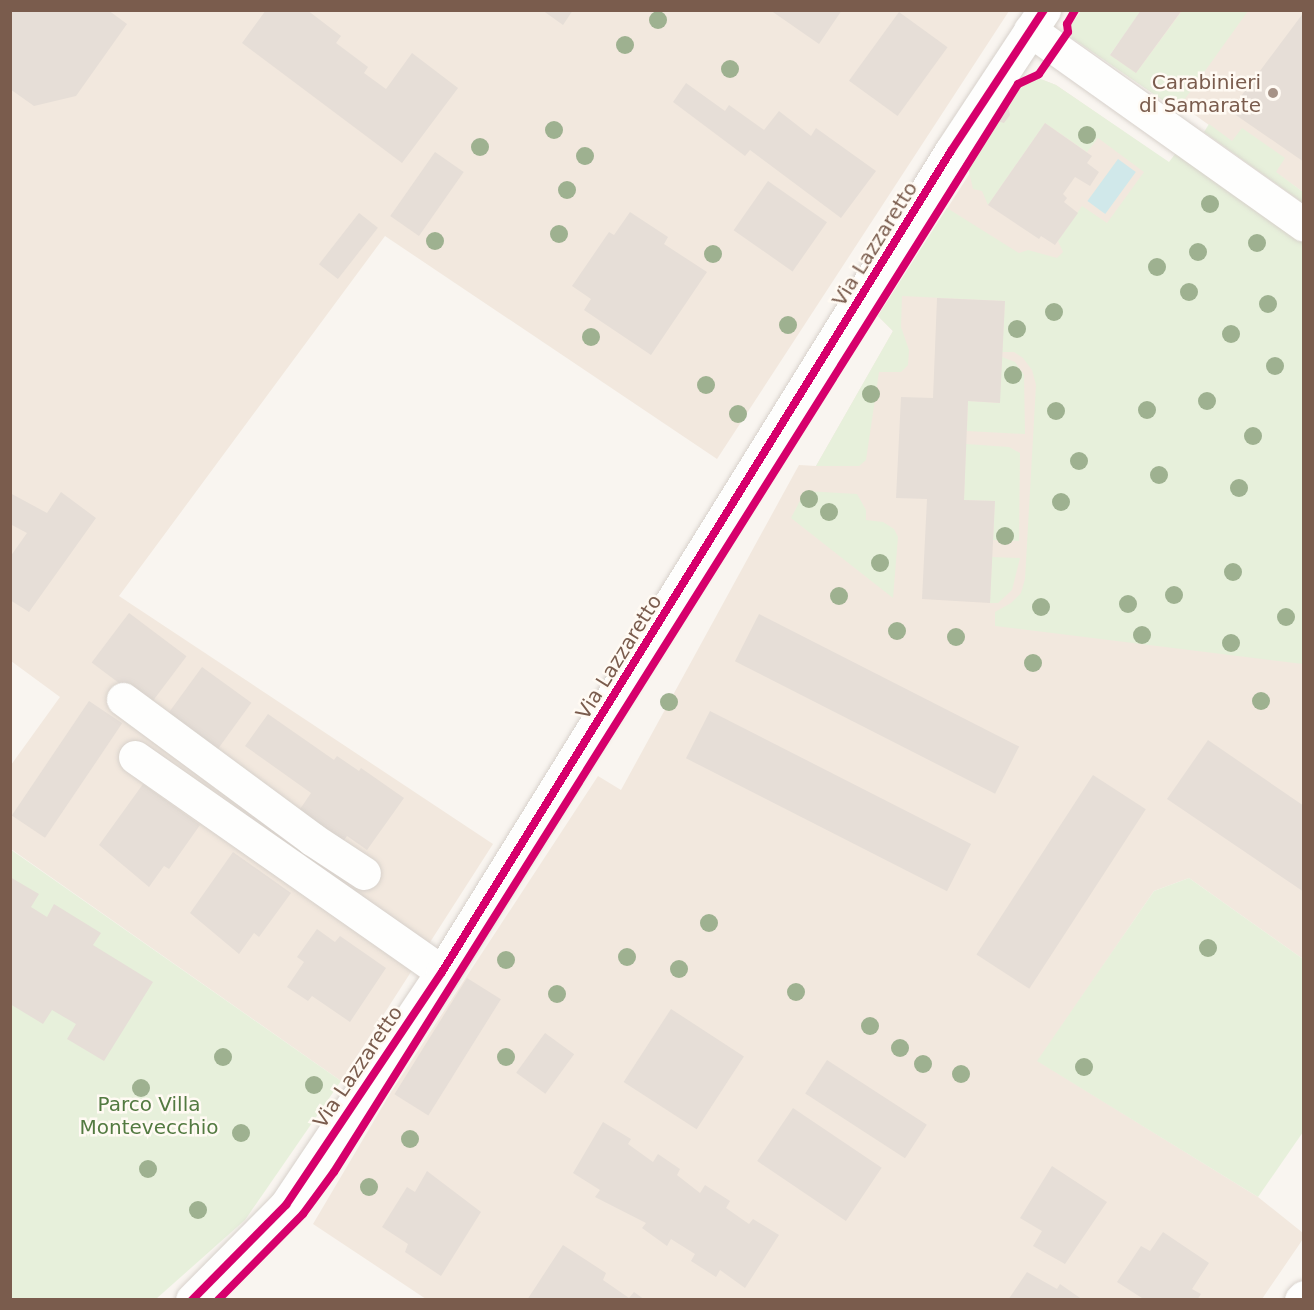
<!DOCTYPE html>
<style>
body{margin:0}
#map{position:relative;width:1314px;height:1310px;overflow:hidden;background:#f9f5f0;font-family:"DejaVu Sans",sans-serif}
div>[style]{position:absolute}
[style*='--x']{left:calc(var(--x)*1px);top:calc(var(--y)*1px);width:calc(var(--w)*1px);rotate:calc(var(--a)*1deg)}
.residential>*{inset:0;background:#f2e8de}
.green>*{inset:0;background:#e7f0db}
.water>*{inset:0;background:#d0e8ea;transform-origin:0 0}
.building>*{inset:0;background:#e6ded7;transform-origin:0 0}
.roads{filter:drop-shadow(0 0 2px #d7d1cb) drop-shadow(0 0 2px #d7d1cb)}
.minor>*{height:33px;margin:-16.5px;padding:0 16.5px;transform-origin:16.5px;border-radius:16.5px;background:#fefefd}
.cycleway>*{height:8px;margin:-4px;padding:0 4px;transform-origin:4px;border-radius:4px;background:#d6006c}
.trees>*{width:18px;height:18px;margin:-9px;border-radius:50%;background:#9eb190}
.dots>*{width:16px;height:16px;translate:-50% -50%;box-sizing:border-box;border:3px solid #fffaf3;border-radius:50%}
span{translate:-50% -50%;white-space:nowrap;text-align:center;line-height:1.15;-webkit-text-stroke:5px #fffaf3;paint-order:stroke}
.poi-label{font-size:20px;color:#7a5c4d}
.right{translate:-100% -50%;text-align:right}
.street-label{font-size:20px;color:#7a5c4d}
.park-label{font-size:20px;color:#537a41}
.frame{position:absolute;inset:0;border:12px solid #7a5c4d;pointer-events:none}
</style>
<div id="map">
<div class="residential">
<i style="clip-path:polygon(11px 11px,1009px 11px,717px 459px,385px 236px,119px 596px,493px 844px,341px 1081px,11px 849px,11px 765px,60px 697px,11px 661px)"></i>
<i style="clip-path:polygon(1141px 11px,1303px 11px,1303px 192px,1181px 105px,1177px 110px,1106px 61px)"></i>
<i style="clip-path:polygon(1038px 78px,1056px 85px,1178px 169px,1303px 419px,1303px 959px,1189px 878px,1154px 891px,1038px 1061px,1258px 1197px,1303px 1233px,1303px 1239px,1262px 1299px,426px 1299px,313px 1224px,391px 1092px,598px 776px,621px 790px,794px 474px,799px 465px,816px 466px,893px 331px,878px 316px,970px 173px,968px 167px,1001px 114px,1022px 85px)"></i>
</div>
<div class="green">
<i style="clip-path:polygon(1081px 11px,1141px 11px,1110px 55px,1136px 73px,1182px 11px,1248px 11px,1177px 110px,1072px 38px,1070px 26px)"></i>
<i style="clip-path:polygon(1038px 78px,1056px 85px,1169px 162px,1178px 150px,1303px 241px,1303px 664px,995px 626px,995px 612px,1011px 603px,1021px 593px,1025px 579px,1036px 385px,1032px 370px,1023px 358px,1014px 352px,1002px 352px,1005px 301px,902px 296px,901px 327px,909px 350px,908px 365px,901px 372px,879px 372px,866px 460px,859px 466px,816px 466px,893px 331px,878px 316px,947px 208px,1019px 253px,1028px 250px,1057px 258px,1063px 252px,1058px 241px,1082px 206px,1107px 223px,1144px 172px,1098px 138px,1087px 152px,1045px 123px,988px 205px,982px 191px,973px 189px,968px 167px,1022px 85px)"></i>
<i style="clip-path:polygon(1209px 124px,1232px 141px,1242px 128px,1285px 158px,1276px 172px,1303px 192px,1303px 203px,1204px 132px)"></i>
<i style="clip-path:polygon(1002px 357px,1015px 362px,1024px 375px,1025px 434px,967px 431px,968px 401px,999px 403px)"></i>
<i style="clip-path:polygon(966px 444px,1009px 447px,1020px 453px,1019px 541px,993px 540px,995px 501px,964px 500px)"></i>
<i style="clip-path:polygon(805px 491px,857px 494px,866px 510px,866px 520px,883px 522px,894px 529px,898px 537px,893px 598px,791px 518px)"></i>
<i style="clip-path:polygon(992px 557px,1020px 558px,1012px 590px,998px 603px,990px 603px)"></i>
<i style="clip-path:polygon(10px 849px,341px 1081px,245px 1220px,156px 1299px,11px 1299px)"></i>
<i style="clip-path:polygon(1189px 878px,1303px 959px,1303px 1132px,1258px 1197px,1037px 1061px,1154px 891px)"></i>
</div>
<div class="water">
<i style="left:1118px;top:159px;width:22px;height:52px;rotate:36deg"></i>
</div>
<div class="building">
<i style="clip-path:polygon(10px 10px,108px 10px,127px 24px,76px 96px,34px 106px,10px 89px)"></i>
<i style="clip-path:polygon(266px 10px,307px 10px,341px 36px,336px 43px,368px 67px,364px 73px,386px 89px,412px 53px,458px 88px,402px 163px,242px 43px)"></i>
<i style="clip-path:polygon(542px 10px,573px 10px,563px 25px)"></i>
<i style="clip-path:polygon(770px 10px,842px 10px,819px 44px)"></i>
<i style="clip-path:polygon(1141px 10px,1182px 10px,1136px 73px,1110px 55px)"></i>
<i style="left:899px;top:12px;width:60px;height:85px;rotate:36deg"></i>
<i style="clip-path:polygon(1304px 12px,1304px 162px,1230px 111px)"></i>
<i style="clip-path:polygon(686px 83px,725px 111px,729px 105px,764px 130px,779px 111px,811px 136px,816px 128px,876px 171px,841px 218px,750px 150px,745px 156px,673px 102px)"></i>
<i style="clip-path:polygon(1008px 105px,1010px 115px,1004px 123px,997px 121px)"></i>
<i style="clip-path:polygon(1045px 123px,1092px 156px,1087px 163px,1099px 172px,1090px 186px,1075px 177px,1063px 194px,1067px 198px,1064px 202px,1078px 213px,1055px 245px,1041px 236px,1039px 239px,988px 205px)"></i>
<i style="left:435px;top:152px;width:35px;height:78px;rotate:35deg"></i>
<i style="left:768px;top:181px;width:72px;height:60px;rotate:35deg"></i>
<i style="clip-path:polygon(630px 212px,668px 237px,664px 244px,707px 272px,651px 355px,584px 310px,591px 299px,572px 286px,609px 232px,614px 235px)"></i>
<i style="left:359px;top:213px;width:24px;height:65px;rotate:38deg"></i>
<i style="clip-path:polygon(937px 298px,1005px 301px,1000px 403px,968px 401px,964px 500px,995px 501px,990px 603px,922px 599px,927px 499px,896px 498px,901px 397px,933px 398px)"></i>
<i style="clip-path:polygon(61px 492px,96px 518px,29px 612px,10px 600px,10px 557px,27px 533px,10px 524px,10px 493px,47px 513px)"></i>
<i style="left:129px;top:613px;width:72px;height:62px;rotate:37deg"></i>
<i style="left:759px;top:614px;width:292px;height:53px;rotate:27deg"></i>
<i style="left:202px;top:667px;width:61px;height:60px;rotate:36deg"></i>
<i style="left:89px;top:701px;width:40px;height:138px;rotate:34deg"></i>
<i style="left:710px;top:711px;width:293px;height:53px;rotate:27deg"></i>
<i style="clip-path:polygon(268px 714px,334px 760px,337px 756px,359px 771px,361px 768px,404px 798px,367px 850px,347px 836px,337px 850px,296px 815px,311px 793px,245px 746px)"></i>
<i style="clip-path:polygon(1208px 740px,1304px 806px,1304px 892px,1167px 799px)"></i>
<i style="left:1093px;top:775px;width:63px;height:214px;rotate:33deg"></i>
<i style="clip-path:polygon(143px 784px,200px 825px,169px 869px,164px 866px,149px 887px,99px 845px)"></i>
<i style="clip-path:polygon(233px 852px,291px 893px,259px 937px,254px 933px,239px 954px,190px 913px)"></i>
<i style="clip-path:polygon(10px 877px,39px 894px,31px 907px,47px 917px,54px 904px,101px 933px,93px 945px,153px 982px,104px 1061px,67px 1039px,76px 1024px,52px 1010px,43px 1024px,10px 1004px)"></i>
<i style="clip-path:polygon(317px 929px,335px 942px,340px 936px,386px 968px,350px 1022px,312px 996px,308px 1001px,287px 987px,304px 962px,297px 957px)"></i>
<i style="left:467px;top:978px;width:40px;height:137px;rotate:32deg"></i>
<i style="left:671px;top:1009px;width:87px;height:87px;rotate:33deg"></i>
<i style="left:545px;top:1033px;width:36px;height:49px;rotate:36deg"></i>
<i style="left:827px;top:1060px;width:119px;height:40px;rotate:33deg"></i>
<i style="left:793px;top:1108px;width:107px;height:64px;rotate:34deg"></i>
<i style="clip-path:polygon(603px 1122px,631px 1139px,628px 1144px,653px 1162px,658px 1154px,680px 1169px,677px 1175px,700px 1193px,705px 1185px,730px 1201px,726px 1208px,749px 1224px,753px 1219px,779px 1235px,745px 1288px,720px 1270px,716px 1277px,691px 1261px,695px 1254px,671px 1239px,667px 1246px,642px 1228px,646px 1223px,595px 1197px,600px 1190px,573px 1173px)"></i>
<i style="clip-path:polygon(1052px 1166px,1107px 1202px,1065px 1264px,1033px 1246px,1042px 1231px,1020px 1218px)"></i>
<i style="clip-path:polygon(427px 1171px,481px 1212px,441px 1276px,405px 1252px,408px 1244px,382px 1227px,407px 1187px,415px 1192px)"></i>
<i style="clip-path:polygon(1163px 1232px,1209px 1263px,1192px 1289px,1201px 1294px,1197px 1300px,1145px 1300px,1117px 1282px,1141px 1246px,1150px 1251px)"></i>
<i style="clip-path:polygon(563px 1245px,606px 1273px,603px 1280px,629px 1298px,634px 1292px,645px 1300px,527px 1300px)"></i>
<i style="clip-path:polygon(1027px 1272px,1057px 1289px,1060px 1284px,1083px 1300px,1008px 1300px)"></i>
</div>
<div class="roads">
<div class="minor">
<i style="--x:1030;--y:30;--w:336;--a:35.4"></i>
<i style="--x:123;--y:699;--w:235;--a:36.5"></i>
<i style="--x:312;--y:839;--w:62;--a:33.2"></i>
<i style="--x:135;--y:757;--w:375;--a:35"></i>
<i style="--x:192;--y:1300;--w:134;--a:-45.3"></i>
<i style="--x:286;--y:1205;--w:280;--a:-56.2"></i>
<i style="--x:442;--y:972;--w:966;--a:-58.2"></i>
<i style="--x:951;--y:151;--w:169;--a:-56.6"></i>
<i style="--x:1301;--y:1300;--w:4;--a:-45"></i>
</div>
</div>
<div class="cycleway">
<i style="--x:192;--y:1300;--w:134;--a:-45.3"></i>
<i style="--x:286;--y:1205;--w:280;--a:-56.2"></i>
<i style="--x:442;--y:972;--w:966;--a:-58.2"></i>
<i style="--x:951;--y:151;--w:169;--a:-56.6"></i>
<i style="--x:218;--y:1300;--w:121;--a:-45.3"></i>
<i style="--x:303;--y:1214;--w:52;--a:-53.6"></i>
<i style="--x:334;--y:1172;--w:1285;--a:-57.84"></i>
<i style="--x:1018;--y:84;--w:23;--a:-25"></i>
<i style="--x:1039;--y:74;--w:51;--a:-55.4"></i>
<i style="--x:1068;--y:32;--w:8;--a:-97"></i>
<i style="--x:1067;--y:24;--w:16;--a:-60"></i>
</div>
<div class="trees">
<i style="left:658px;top:20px"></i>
<i style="left:625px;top:45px"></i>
<i style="left:730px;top:69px"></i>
<i style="left:554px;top:130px"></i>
<i style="left:1087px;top:135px"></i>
<i style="left:480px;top:147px"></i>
<i style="left:585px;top:156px"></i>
<i style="left:567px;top:190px"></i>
<i style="left:1210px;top:204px"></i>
<i style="left:559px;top:234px"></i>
<i style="left:435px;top:241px"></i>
<i style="left:1257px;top:243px"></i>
<i style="left:1198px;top:252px"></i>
<i style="left:713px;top:254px"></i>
<i style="left:1157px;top:267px"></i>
<i style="left:1189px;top:292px"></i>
<i style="left:1268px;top:304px"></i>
<i style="left:1054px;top:312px"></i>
<i style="left:788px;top:325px"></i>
<i style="left:1017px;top:329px"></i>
<i style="left:1231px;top:334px"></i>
<i style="left:591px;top:337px"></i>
<i style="left:1275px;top:366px"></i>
<i style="left:1013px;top:375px"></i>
<i style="left:706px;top:385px"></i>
<i style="left:871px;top:394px"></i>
<i style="left:1207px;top:401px"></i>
<i style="left:1147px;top:410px"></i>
<i style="left:1056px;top:411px"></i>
<i style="left:738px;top:414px"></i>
<i style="left:1253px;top:436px"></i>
<i style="left:1079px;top:461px"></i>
<i style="left:1159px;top:475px"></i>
<i style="left:1239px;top:488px"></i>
<i style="left:809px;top:499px"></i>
<i style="left:1061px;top:502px"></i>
<i style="left:829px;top:512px"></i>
<i style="left:1005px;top:536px"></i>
<i style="left:880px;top:563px"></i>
<i style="left:1233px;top:572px"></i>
<i style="left:1174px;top:595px"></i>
<i style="left:839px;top:596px"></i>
<i style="left:1128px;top:604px"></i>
<i style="left:1041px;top:607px"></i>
<i style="left:1286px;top:617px"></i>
<i style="left:897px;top:631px"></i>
<i style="left:1142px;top:635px"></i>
<i style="left:956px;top:637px"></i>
<i style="left:1231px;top:643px"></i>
<i style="left:1033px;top:663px"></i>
<i style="left:1261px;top:701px"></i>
<i style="left:669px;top:702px"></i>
<i style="left:709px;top:923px"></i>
<i style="left:1208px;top:948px"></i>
<i style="left:627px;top:957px"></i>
<i style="left:506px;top:960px"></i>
<i style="left:679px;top:969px"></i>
<i style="left:796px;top:992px"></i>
<i style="left:557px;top:994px"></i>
<i style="left:870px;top:1026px"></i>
<i style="left:900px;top:1048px"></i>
<i style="left:223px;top:1057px"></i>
<i style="left:506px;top:1057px"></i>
<i style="left:923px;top:1064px"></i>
<i style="left:1084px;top:1067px"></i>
<i style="left:961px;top:1074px"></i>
<i style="left:314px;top:1085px"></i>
<i style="left:141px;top:1088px"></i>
<i style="left:241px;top:1133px"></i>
<i style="left:410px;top:1139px"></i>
<i style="left:148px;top:1169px"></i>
<i style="left:369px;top:1187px"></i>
<i style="left:198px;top:1210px"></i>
</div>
<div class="dots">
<i style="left:1273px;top:93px;background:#a69286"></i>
</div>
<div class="poi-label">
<span class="right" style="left:1261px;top:94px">Carabinieri<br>di Samarate</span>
</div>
<div class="street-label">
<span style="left:875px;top:244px;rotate:-58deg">Via Lazzaretto</span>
<span style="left:619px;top:657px;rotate:-58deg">Via Lazzaretto</span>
<span style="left:358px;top:1067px;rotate:-56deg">Via Lazzaretto</span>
</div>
<div class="park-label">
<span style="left:149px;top:1116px">Parco Villa<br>Montevecchio</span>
</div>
<div class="frame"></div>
</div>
